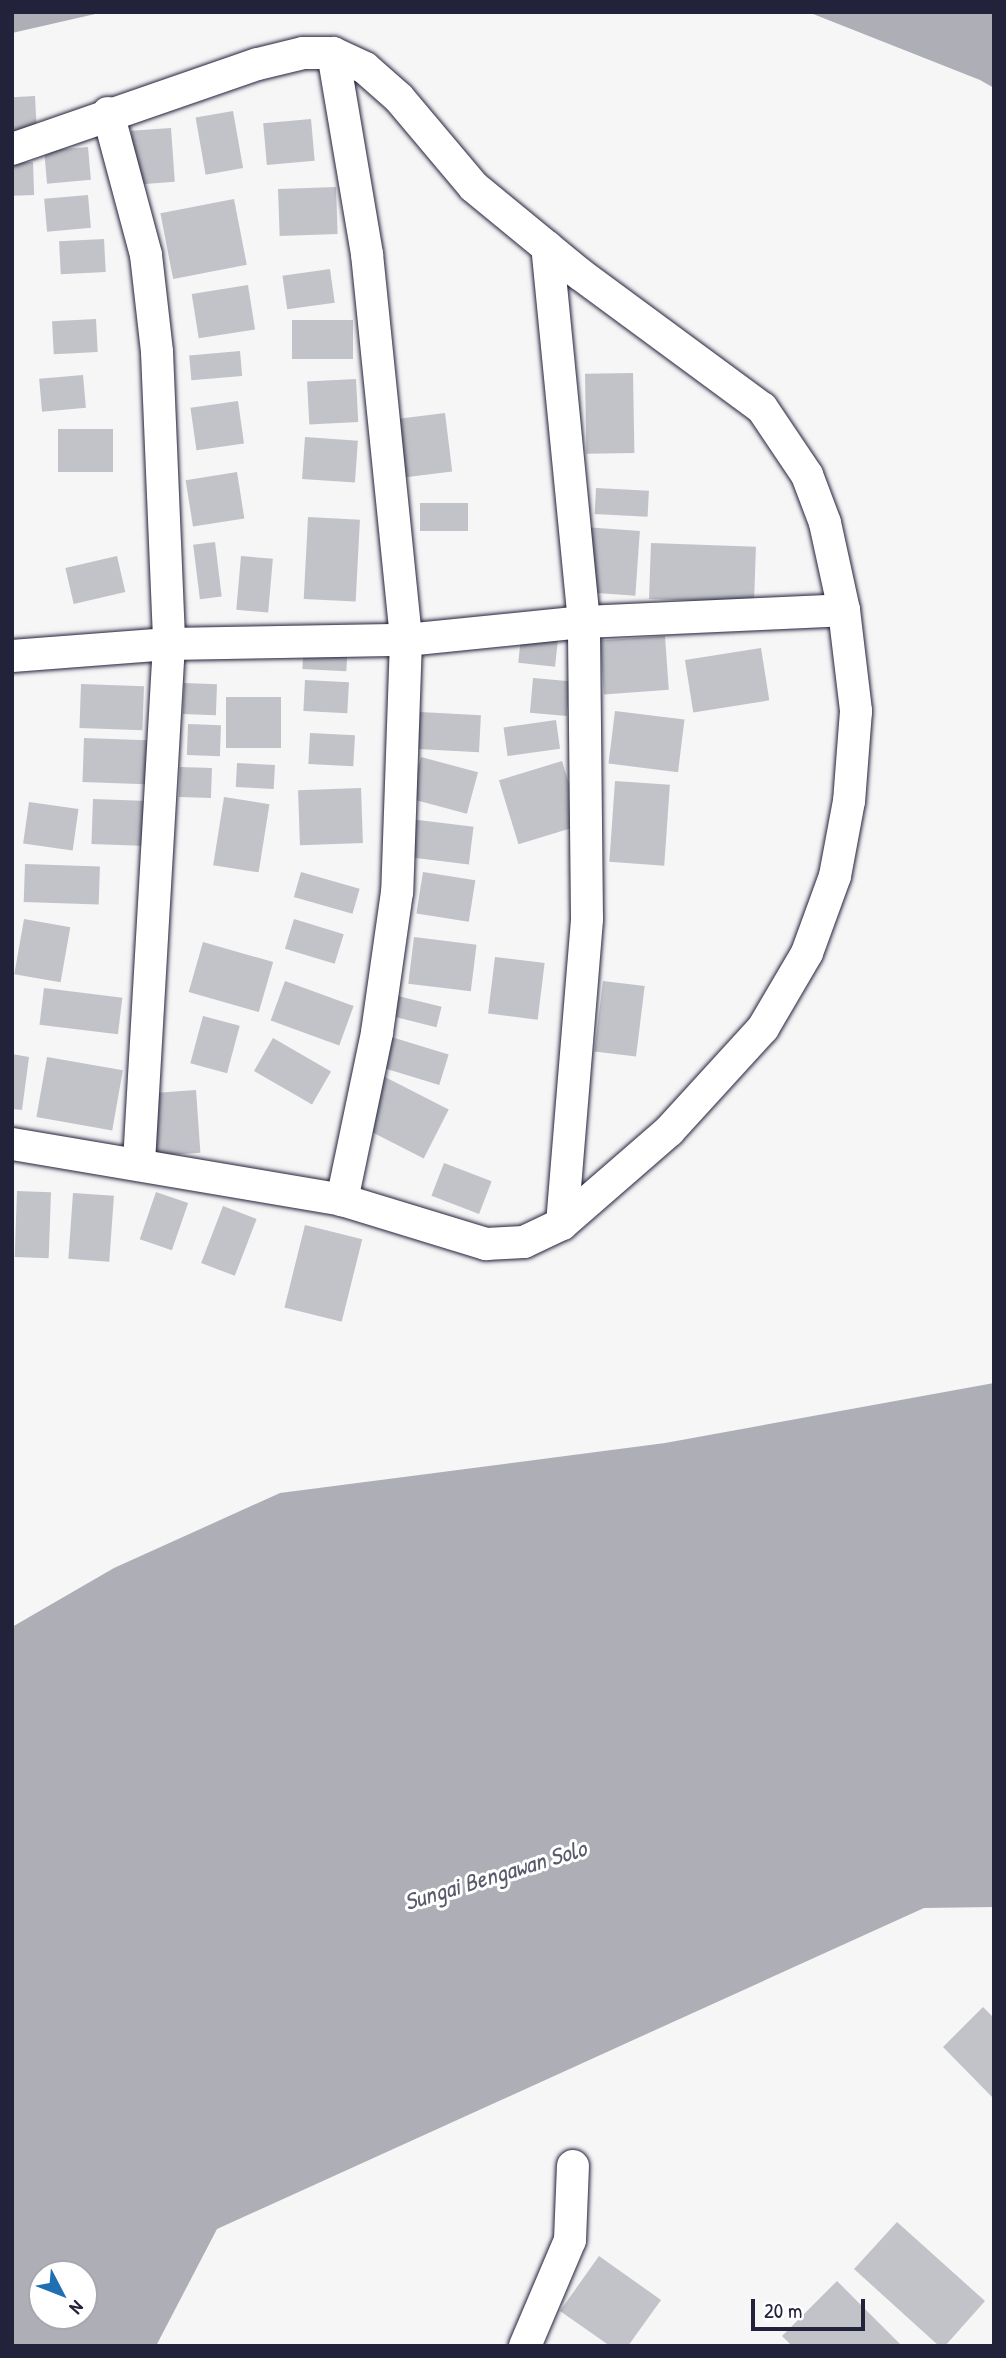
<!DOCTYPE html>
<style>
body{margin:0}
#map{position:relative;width:1006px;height:2358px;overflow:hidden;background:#f6f6f7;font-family:"Patrick Hand",sans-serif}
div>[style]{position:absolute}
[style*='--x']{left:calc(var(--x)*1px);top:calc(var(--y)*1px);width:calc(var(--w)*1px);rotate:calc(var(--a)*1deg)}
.water>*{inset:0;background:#aeaeb7}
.building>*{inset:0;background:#c2c2c9;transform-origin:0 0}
.roads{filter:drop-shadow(0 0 2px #22223b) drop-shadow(0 0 2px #22223b)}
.minor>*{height:32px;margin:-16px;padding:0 16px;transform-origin:16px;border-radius:16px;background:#fff}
span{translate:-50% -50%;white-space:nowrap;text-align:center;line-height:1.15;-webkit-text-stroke:6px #fff;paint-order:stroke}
.water-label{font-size:24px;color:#5a5a6d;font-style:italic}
.frame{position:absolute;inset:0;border:14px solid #22223b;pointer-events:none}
.north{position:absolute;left:28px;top:2260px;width:70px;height:70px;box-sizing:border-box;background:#fff;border:2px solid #a7a7b1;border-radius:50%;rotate:132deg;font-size:19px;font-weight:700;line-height:28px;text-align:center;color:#22223b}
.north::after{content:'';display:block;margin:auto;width:24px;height:32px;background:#1f6fb2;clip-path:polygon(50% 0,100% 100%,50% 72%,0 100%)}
.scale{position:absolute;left:751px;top:2299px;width:114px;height:32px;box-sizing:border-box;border:4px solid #22223b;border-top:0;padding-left:9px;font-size:21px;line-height:24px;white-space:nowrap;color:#22223b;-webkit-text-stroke:5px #fff;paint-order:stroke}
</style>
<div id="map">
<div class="water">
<i style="clip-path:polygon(12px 12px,104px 12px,12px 33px)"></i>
<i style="clip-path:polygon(808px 12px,994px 12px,994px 88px,980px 80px)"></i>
<i style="clip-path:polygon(evenodd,994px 1383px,994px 1907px,924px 1908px,217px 2229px,156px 2346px,12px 2346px,12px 1627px,114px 1568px,280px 1493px,665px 1443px,994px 1383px,42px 2274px,84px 2274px,84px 2316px,42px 2316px,42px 2274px)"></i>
</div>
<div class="building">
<i style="left:35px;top:96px;width:33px;height:23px;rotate:87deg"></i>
<i style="left:233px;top:111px;width:58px;height:38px;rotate:80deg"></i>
<i style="left:311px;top:119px;width:42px;height:48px;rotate:85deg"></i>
<i style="left:171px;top:128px;width:54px;height:40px;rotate:86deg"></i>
<i style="left:88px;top:147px;width:33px;height:44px;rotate:85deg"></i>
<i style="left:33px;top:162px;width:33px;height:21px;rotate:88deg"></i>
<i style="left:336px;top:187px;width:47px;height:58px;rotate:88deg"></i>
<i style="left:88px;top:195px;width:33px;height:44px;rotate:85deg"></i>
<i style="left:234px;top:199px;width:67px;height:75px;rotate:79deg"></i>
<i style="left:104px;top:239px;width:33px;height:45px;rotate:87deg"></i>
<i style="left:330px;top:269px;width:34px;height:48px;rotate:82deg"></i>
<i style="left:248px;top:285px;width:45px;height:57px;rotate:81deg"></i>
<i style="left:96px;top:319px;width:33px;height:44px;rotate:87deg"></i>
<i style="left:292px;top:320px;width:61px;height:39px"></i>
<i style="left:240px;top:351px;width:25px;height:51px;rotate:85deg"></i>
<i style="left:633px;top:373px;width:80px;height:48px;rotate:89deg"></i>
<i style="left:83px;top:375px;width:33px;height:44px;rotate:85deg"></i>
<i style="left:356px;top:379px;width:43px;height:49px;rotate:87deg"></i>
<i style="left:238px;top:401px;width:43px;height:48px;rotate:82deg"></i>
<i style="left:445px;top:413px;width:59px;height:61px;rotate:83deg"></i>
<i style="left:113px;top:429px;width:43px;height:55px;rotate:90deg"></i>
<i style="left:305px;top:437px;width:53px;height:42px;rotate:4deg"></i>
<i style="left:237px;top:472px;width:47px;height:52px;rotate:81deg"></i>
<i style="left:596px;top:488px;width:53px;height:26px;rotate:3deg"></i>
<i style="left:420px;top:503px;width:48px;height:28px"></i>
<i style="left:308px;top:517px;width:52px;height:82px;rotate:3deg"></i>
<i style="left:584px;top:527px;width:56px;height:65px;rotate:4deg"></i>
<i style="left:215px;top:542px;width:55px;height:22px;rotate:83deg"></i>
<i style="left:651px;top:543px;width:105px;height:56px;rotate:2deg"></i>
<i style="left:117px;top:556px;width:37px;height:53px;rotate:77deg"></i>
<i style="left:241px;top:556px;width:32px;height:54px;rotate:5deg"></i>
<i style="left:522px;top:627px;width:37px;height:36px;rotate:6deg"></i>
<i style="left:665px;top:636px;width:54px;height:65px;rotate:86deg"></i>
<i style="left:304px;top:638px;width:44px;height:31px;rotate:3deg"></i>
<i style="left:761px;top:648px;width:53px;height:77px;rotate:81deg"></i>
<i style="left:533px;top:678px;width:37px;height:35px;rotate:5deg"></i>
<i style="left:305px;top:680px;width:44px;height:31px;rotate:3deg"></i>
<i style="left:184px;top:683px;width:33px;height:31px;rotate:2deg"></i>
<i style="left:81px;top:684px;width:63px;height:44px;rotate:2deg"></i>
<i style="left:226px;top:697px;width:55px;height:51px"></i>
<i style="left:615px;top:711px;width:70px;height:53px;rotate:7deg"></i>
<i style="left:420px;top:712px;width:61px;height:37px;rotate:3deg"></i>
<i style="left:556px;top:720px;width:29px;height:53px;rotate:82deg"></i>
<i style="left:188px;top:724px;width:33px;height:31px;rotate:2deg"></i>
<i style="left:310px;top:733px;width:45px;height:31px;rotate:3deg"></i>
<i style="left:84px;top:738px;width:63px;height:44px;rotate:2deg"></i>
<i style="left:421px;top:757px;width:59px;height:43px;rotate:15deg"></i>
<i style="left:562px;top:761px;width:67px;height:66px;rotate:73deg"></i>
<i style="left:237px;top:763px;width:38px;height:24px;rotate:3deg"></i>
<i style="left:180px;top:767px;width:32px;height:30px;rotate:2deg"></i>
<i style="left:615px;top:781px;width:55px;height:81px;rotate:4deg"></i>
<i style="left:361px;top:788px;width:55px;height:63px;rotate:88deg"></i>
<i style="left:224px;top:797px;width:46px;height:69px;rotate:9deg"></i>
<i style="left:93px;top:799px;width:63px;height:45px;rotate:2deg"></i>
<i style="left:29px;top:802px;width:50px;height:42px;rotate:8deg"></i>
<i style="left:410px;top:819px;width:64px;height:38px;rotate:7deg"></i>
<i style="left:25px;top:864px;width:75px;height:38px;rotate:2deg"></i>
<i style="left:301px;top:872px;width:61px;height:26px;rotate:16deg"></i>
<i style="left:423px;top:872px;width:53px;height:42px;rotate:9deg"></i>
<i style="left:24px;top:919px;width:47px;height:56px;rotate:10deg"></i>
<i style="left:294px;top:919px;width:52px;height:31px;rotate:17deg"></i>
<i style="left:414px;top:937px;width:63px;height:47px;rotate:7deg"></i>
<i style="left:203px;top:942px;width:73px;height:52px;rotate:16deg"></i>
<i style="left:495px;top:957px;width:50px;height:57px;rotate:7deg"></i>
<i style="left:285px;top:981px;width:73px;height:42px;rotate:20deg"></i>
<i style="left:603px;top:981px;width:42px;height:71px;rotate:7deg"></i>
<i style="left:44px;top:988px;width:79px;height:37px;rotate:7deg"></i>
<i style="left:394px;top:995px;width:49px;height:21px;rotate:14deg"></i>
<i style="left:203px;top:1016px;width:38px;height:49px;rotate:15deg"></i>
<i style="left:375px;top:1032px;width:77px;height:32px;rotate:17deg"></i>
<i style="left:273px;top:1038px;width:67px;height:38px;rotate:30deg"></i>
<i style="clip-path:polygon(12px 1054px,29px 1057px,22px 1110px,12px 1109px)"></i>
<i style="left:47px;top:1057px;width:77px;height:61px;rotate:10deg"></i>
<i style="left:381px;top:1075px;width:76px;height:55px;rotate:27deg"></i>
<i style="left:196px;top:1090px;width:63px;height:53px;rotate:86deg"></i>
<i style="left:444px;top:1163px;width:51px;height:35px;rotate:21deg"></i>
<i style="left:17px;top:1191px;width:34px;height:66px;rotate:2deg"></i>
<i style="left:156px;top:1192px;width:34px;height:50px;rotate:19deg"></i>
<i style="left:73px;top:1193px;width:41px;height:66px;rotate:4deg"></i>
<i style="left:223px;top:1206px;width:36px;height:61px;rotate:21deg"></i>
<i style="left:305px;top:1225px;width:59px;height:85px;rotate:14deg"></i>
<i style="clip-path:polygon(983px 2007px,994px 2018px,994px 2099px,943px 2047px)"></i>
<i style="clip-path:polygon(897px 2222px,985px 2301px,945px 2346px,939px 2346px,854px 2269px)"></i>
<i style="clip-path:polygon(599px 2256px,661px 2300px,628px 2346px,610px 2346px,560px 2311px)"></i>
<i style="clip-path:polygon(837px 2281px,902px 2346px,792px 2346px,782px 2336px)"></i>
</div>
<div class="roads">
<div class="minor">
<i style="--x:333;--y:53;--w:35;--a:25"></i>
<i style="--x:365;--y:68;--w:45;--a:41.4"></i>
<i style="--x:399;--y:98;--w:116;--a:49.9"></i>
<i style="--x:474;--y:187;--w:137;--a:39.4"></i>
<i style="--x:580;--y:274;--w:226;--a:36.4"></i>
<i style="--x:762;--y:408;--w:81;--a:56.1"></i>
<i style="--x:807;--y:475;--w:51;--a:69.4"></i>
<i style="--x:825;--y:523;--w:89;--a:77.7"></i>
<i style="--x:844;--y:610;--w:102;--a:83.2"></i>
<i style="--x:856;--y:711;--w:90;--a:94.4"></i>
<i style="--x:849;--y:801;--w:76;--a:100.6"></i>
<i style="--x:835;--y:876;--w:82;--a:110"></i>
<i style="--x:807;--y:953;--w:87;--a:120.4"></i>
<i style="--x:763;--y:1028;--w:139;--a:132.4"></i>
<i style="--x:669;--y:1131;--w:142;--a:139"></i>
<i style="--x:108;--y:113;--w:147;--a:75"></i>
<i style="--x:146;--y:255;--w:98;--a:83.5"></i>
<i style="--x:157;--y:352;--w:292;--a:87.6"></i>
<i style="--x:169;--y:644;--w:520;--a:93.31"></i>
<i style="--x:12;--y:149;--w:260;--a:-19.1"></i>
<i style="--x:258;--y:64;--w:46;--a:-13.7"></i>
<i style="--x:303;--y:53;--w:30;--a:0"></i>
<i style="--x:333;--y:53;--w:204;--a:80.4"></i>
<i style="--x:367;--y:254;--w:388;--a:84.2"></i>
<i style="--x:406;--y:640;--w:252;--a:92"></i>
<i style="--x:397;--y:892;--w:142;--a:98.1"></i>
<i style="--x:377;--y:1033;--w:171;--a:101.8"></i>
<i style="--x:12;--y:656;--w:157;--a:-4.4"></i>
<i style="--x:169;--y:644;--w:237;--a:-1"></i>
<i style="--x:406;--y:640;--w:179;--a:-5.8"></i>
<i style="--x:584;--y:622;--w:260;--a:-2.6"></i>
<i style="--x:12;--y:1144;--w:335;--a:9.6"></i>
<i style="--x:342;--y:1200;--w:151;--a:17"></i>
<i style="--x:486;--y:1244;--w:38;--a:-3"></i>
<i style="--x:524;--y:1242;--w:42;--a:-25.3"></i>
<i style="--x:562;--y:1224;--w:306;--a:-85.3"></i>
<i style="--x:587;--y:919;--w:297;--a:-90.6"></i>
<i style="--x:584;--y:622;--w:377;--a:-95.6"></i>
<i style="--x:525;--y:2346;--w:115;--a:-67"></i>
<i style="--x:570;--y:2240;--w:74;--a:-87.7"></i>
</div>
</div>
<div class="water-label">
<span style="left:495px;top:1875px;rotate:-17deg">Sungai Bengawan Solo</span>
</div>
<div class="frame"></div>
<div class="north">N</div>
<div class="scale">20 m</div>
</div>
